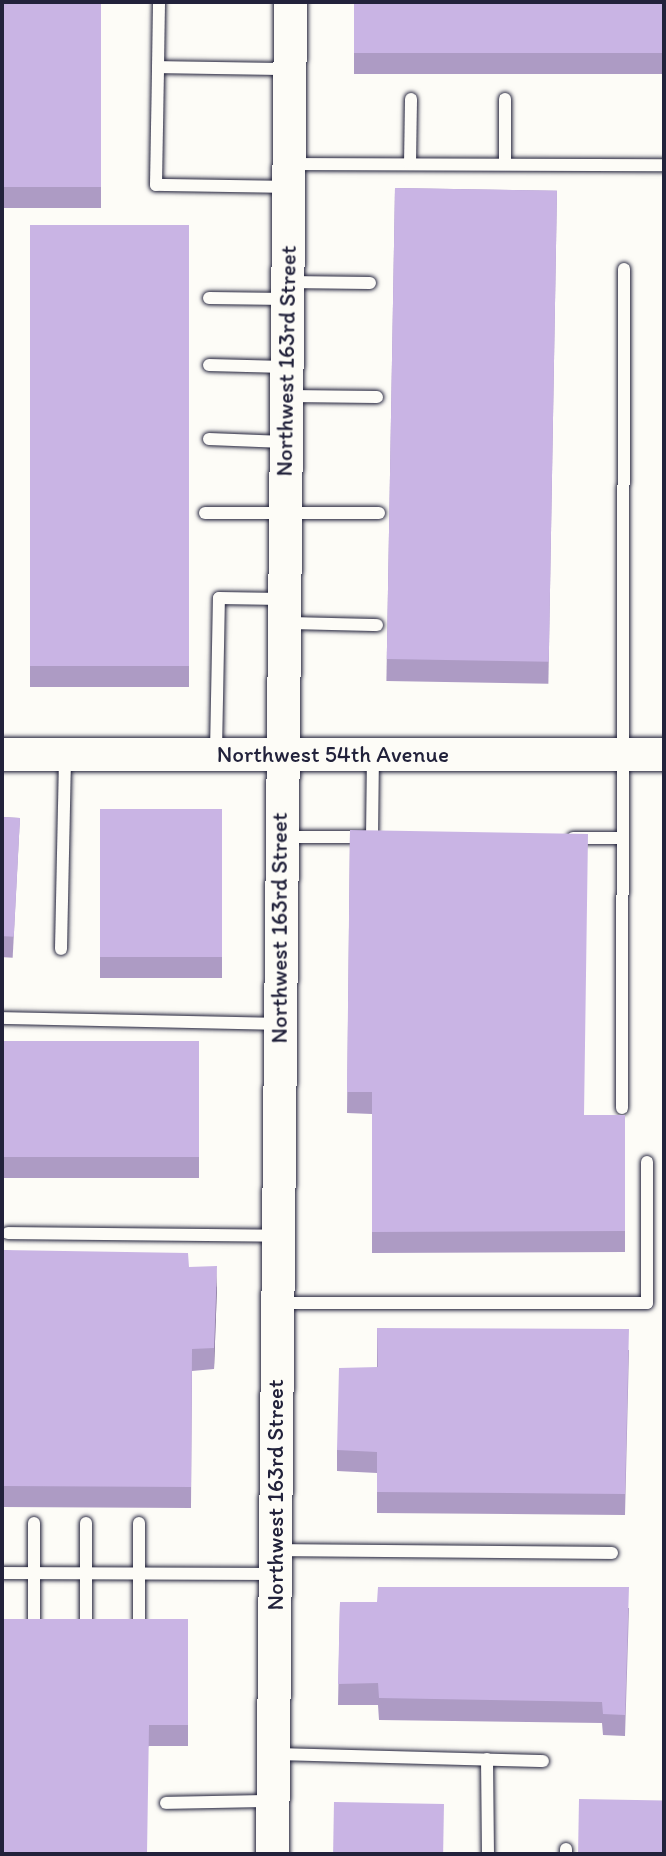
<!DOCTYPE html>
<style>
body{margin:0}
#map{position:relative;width:666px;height:1856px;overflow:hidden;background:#fdfcf7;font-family:Itim,sans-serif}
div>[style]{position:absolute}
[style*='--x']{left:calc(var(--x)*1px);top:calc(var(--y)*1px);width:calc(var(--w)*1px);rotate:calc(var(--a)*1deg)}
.roads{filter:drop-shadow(0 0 2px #22223b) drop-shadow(0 0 2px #22223b)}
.lane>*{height:12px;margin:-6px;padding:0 6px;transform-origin:6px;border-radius:6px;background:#fdfcf7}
.secondary>*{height:33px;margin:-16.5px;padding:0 16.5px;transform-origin:16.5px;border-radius:16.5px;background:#fdfcf7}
.wall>*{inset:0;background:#ad9bc4;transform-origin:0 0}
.shaded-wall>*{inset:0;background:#8d7ea0}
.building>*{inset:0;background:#c9b4e4;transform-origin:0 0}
span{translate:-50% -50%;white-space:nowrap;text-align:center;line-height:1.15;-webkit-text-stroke:6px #fdfcf7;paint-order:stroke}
.street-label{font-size:23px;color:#22223b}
.frame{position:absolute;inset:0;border:4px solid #22223b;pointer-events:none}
</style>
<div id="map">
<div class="roads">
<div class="lane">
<i style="--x:158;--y:67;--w:65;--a:-89.1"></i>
<i style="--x:505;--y:99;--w:65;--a:90"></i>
<i style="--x:288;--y:164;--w:376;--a:0.2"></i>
<i style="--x:410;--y:164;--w:65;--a:-89.1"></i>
<i style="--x:287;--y:187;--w:131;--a:-179.1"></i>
<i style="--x:156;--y:185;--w:118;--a:-89"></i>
<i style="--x:158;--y:67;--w:131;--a:0.9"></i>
<i style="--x:287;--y:282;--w:83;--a:0.7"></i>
<i style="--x:209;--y:298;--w:77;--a:0.7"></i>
<i style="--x:209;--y:365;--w:76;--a:1.5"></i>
<i style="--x:289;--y:396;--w:88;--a:0.7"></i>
<i style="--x:209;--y:439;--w:75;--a:2.3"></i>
<i style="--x:205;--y:513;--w:174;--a:0"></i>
<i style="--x:286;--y:623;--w:91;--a:1.3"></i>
<i style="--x:216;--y:751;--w:153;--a:-88.9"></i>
<i style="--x:219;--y:598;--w:63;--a:0.9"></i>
<i style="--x:282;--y:837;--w:84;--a:0"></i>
<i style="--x:372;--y:837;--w:83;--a:-89.3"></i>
<i style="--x:573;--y:838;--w:48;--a:0"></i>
<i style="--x:61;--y:949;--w:195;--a:-88.8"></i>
<i style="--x:2;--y:1018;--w:276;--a:1.2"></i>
<i style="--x:622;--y:1108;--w:839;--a:-89.86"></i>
<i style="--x:8;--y:1233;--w:268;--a:0.6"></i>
<i style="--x:280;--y:1303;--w:367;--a:0"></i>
<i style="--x:647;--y:1303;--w:141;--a:-90"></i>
<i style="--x:274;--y:1550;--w:338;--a:0.5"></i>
<i style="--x:2;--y:1573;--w:272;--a:0.2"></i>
<i style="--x:34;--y:1625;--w:102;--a:-90"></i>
<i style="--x:86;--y:1625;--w:102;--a:-90"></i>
<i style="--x:139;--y:1626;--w:103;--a:-90"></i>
<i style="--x:273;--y:1754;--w:270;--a:1.5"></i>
<i style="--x:487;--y:1759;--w:95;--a:89.4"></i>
<i style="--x:166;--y:1803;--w:106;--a:-1.1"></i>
<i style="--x:566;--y:1854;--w:5;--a:-90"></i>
</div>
<div class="secondary">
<i style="--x:2;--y:754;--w:662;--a:0"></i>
<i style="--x:272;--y:1854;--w:1852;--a:-89.44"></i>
</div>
</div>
<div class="wall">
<i style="left:2px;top:2px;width:99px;height:206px"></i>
<i style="left:354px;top:2px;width:310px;height:72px"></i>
<i style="left:395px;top:188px;width:162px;height:493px;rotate:1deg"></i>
<i style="left:30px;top:225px;width:159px;height:462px"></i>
<i style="left:100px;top:809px;width:122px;height:169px"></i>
<i style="left:2px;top:817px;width:18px;height:140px;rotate:3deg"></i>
<i style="clip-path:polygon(350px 830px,584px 1115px,625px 1115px,625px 1252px,372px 1253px,372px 1114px,347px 1113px)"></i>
<i style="left:199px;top:1041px;width:137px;height:197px;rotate:90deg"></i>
<i style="clip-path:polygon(2px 1250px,189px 1267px,217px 1287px,214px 1369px,192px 1371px,191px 1508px,2px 1507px)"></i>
<i style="clip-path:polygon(377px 1328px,629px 1350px,625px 1515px,377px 1513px,377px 1473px,337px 1471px,337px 1450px,377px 1367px)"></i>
<i style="clip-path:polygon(340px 1602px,629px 1608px,625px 1736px,603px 1735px,602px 1723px,379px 1720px,378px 1705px,338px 1705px)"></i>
<i style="clip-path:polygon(188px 1619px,188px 1746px,149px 1746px,2px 1854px)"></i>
</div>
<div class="shaded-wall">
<i style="clip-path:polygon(217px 1266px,217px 1287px,214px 1369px,214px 1348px)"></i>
</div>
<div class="building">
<i style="left:2px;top:2px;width:99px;height:185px"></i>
<i style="left:354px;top:2px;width:310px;height:51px"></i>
<i style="left:395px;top:188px;width:162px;height:471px;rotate:1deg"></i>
<i style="left:30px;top:225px;width:159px;height:441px"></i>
<i style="left:100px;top:809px;width:122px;height:148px"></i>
<i style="left:2px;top:817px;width:18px;height:119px;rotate:3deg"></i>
<i style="clip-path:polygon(350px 830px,588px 834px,584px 1115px,625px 1115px,625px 1231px,372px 1232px,372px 1092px,347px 1092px)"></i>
<i style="left:199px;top:1041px;width:116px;height:197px;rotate:90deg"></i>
<i style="clip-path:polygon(2px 1250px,188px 1253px,189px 1267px,217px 1266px,214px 1348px,192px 1349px,191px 1487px,2px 1486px)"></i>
<i style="clip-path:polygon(377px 1328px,629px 1329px,625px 1494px,377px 1492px,377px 1452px,337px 1450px,339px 1368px,378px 1367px)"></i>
<i style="clip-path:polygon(378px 1587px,629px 1587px,625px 1715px,603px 1714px,602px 1702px,379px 1698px,378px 1683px,338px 1684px,340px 1602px,377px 1602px)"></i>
<i style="clip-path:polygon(2px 1619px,188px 1619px,188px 1725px,149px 1725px,147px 1854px,2px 1854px)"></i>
<i style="left:579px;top:1799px;width:85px;height:55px;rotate:1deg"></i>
<i style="left:334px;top:1802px;width:110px;height:52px;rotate:1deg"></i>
</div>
<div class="street-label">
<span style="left:286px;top:361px;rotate:-89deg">Northwest 163rd Street</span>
<span style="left:333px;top:754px">Northwest 54th Avenue</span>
<span style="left:279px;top:928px;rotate:-90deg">Northwest 163rd Street</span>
<span style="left:275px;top:1495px;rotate:-90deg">Northwest 163rd Street</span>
</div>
<div class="frame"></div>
</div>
